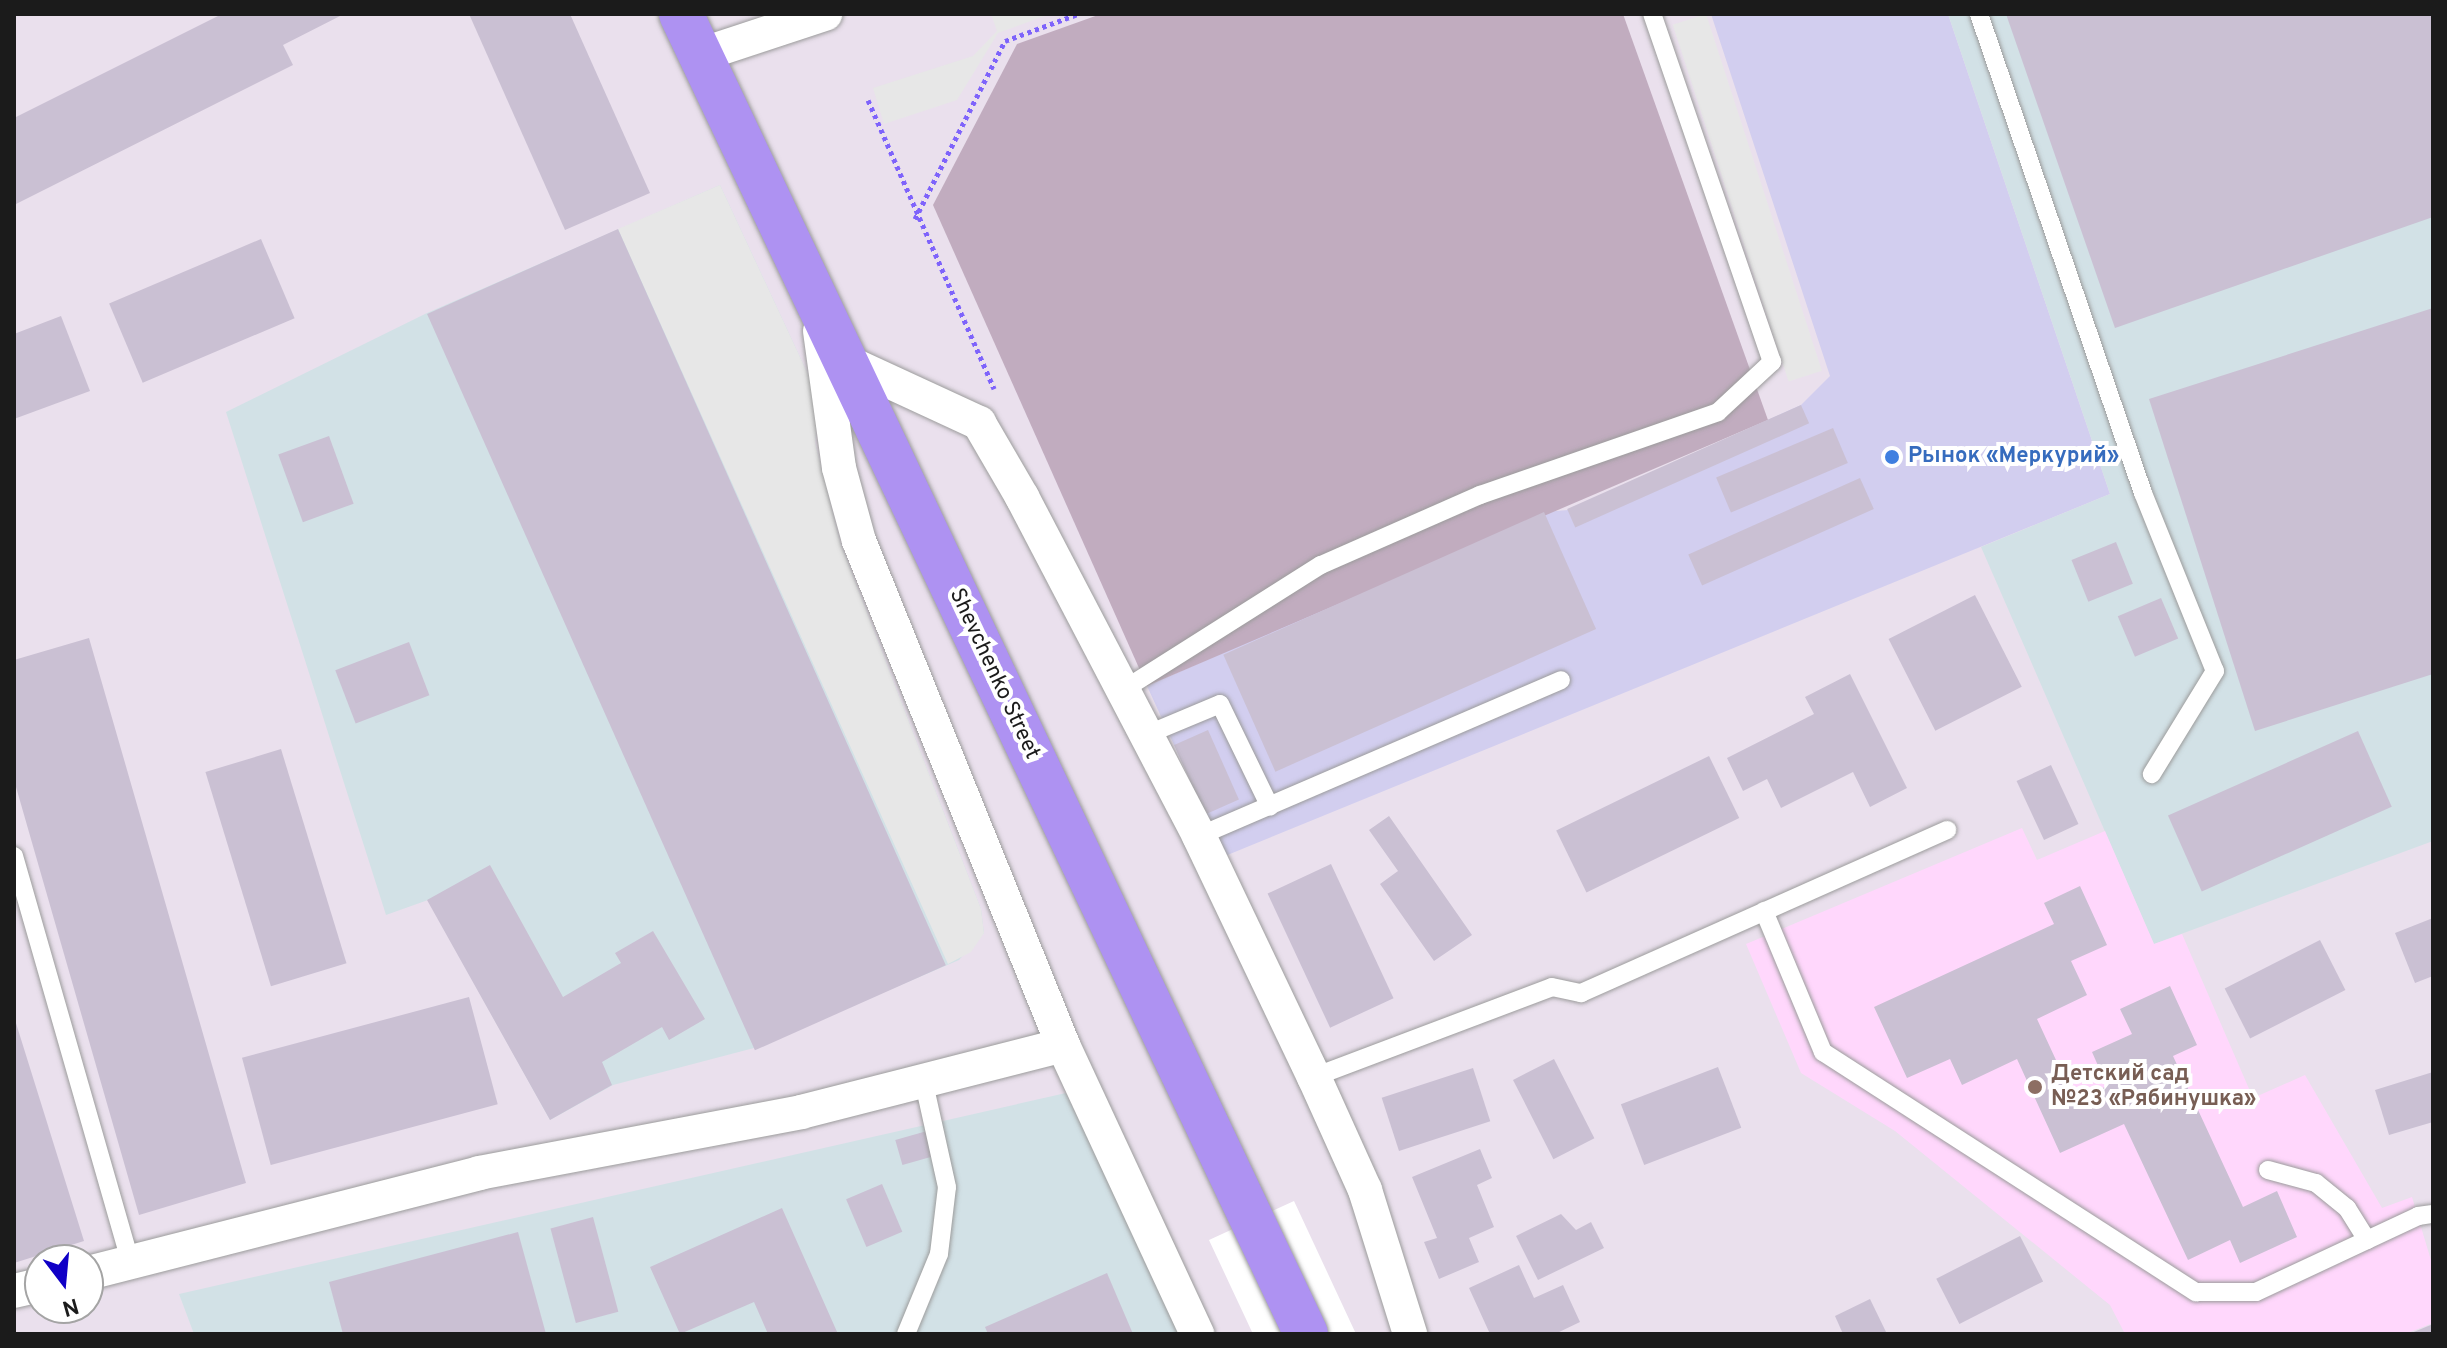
<!DOCTYPE html>
<meta charset="utf-8">
<style>
body{margin:0}
#map{position:relative;width:2447px;height:1348px;overflow:hidden;background:#eae0ed;font-family:Overpass,sans-serif}
div>[style]{position:absolute}
[style*='--x']{left:calc(var(--x)*1px);top:calc(var(--y)*1px);width:calc(var(--w)*1px);rotate:calc(var(--a)*1deg)}
.commercial>*{inset:0;background:#d2ceef}
.industrial>*{inset:0;background:#d2e1e6}
.education>*{inset:0;background:#ffd7fc}
.construction>*{inset:0;background:#c1acbf}
.parking>*{inset:0;background:#e7e7e7;transform-origin:0 0}
.pier>*{inset:0;background:#fff}
.building>*{inset:0;background:#cac0d3;transform-origin:0 0}
.path>*{height:5px;margin-top:-2.5px;transform-origin:0;background:repeating-linear-gradient(90deg,#7e63fb 0 4px,transparent 0 8px)}
.roads{filter:drop-shadow(0 0 2px #9c9c9c) drop-shadow(0 0 2px #9c9c9c)}
.service>*{height:18px;margin:-9px;padding:0 9px;transform-origin:9px;border-radius:9px;background:#fff}
.minor>*{height:34px;margin:-17px;padding:0 17px;transform-origin:17px;border-radius:17px;background:#fff}
.trunk>*{height:44px;margin:-22px;padding:0 22px;transform-origin:22px;border-radius:22px;background:#ae92f2}
.dots>*{width:22px;height:22px;translate:-50% -50%;box-sizing:border-box;border:4px solid #fff;border-radius:50%}
span{translate:-50% -50%;white-space:nowrap;text-align:center;line-height:1.15;-webkit-text-stroke:8px #fff;paint-order:stroke}
.shop-label{font-size:22px;color:#366cbe;font-weight:700}
.left{translate:0 -50%;text-align:left}
.street-label{font-size:22px;color:#1b1b1b}
.education-label{font-size:22px;color:#785e54;font-weight:700}
.frame{position:absolute;inset:0;border:16px solid #1b1b1b;pointer-events:none}
.north{position:absolute;left:24px;top:1244px;width:80px;height:80px;box-sizing:border-box;background:#fff;border:2px solid #a4a4a4;border-radius:50%;rotate:164deg;font-size:22px;font-weight:700;line-height:32px;text-align:center;color:#1b1b1b}
.north::after{content:'';display:block;margin:auto;width:28px;height:36px;background:#1000c6;clip-path:polygon(50% 0,100% 100%,50% 72%,0 100%)}
</style>
<div id="map">
<div class="commercial">
<i style="clip-path:polygon(1711px 14px,1948px 14px,2110px 494px,1225px 856px,1147px 686px,1544px 512px,1568px 510px,1801px 405px,1830px 376px)"></i>
</div>
<div class="industrial">
<i style="clip-path:polygon(1948px 14px,2433px 14px,2433px 841px,2154px 944px,1981px 547px,2110px 494px)"></i>
<i style="clip-path:polygon(720px 185px,819px 398px,815px 443px,840px 543px,981px 909px,984px 933px,959px 960px,754px 1048px,613px 1085px,550px 1120px,428px 900px,386px 915px,226px 412px,427px 313px)"></i>
<i style="clip-path:polygon(1066px 1093px,1182px 1334px,194px 1334px,179px 1294px)"></i>
</div>
<div class="education">
<i style="clip-path:polygon(2022px 828px,2037px 860px,2105px 831px,2154px 944px,2182px 934px,2253px 1098px,2305px 1075px,2382px 1208px,2412px 1197px,2433px 1267px,2433px 1323px,2405px 1334px,2125px 1334px,2110px 1305px,1895px 1131px,1801px 1073px,1746px 944px)"></i>
</div>
<div class="construction">
<i style="clip-path:polygon(1101px 14px,1623px 14px,1768px 420px,1147px 686px,933px 205px,1017px 44px)"></i>
</div>
<div class="parking">
<i style="clip-path:polygon(991px 14px,1050px 14px,998px 33px,957px 100px,884px 124px,873px 88px,973px 56px,997px 31px)"></i>
<i style="left:1706px;top:14px;width:375px;height:35px;rotate:72deg"></i>
<i style="clip-path:polygon(720px 185px,819px 398px,815px 443px,840px 543px,981px 909px,984px 933px,971px 952px,948px 964px,618px 229px)"></i>
</div>
<div class="pier">
<i style="clip-path:polygon(1294px 1201px,1356px 1334px,1253px 1334px,1209px 1240px)"></i>
</div>
<div class="building">
<i style="clip-path:polygon(222px 14px,344px 14px,283px 45px,293px 65px,14px 205px,14px 118px)"></i>
<i style="clip-path:polygon(469px 14px,570px 14px,650px 193px,565px 230px)"></i>
<i style="clip-path:polygon(2006px 14px,2433px 14px,2433px 217px,2115px 328px)"></i>
<i style="left:618px;top:229px;width:806px;height:209px;rotate:66deg"></i>
<i style="left:261px;top:239px;width:86px;height:165px;rotate:67deg"></i>
<i style="clip-path:polygon(2433px 308px,2433px 674px,2255px 731px,2149px 399px)"></i>
<i style="clip-path:polygon(61px 316px,90px 391px,14px 419px,14px 334px)"></i>
<i style="left:1801px;top:405px;width:20px;height:256px;rotate:66deg"></i>
<i style="left:1833px;top:428px;width:38px;height:127px;rotate:67deg"></i>
<i style="left:329px;top:436px;width:72px;height:54px;rotate:70deg"></i>
<i style="left:1860px;top:478px;width:34px;height:188px;rotate:66deg"></i>
<i style="left:1544px;top:512px;width:128px;height:351px;rotate:66deg"></i>
<i style="left:2116px;top:542px;width:45px;height:48px;rotate:68deg"></i>
<i style="left:1975px;top:595px;width:103px;height:97px;rotate:63deg"></i>
<i style="left:2161px;top:598px;width:44px;height:47px;rotate:67deg"></i>
<i style="clip-path:polygon(89px 638px,246px 1183px,139px 1215px,14px 780px,14px 660px)"></i>
<i style="left:409px;top:642px;width:57px;height:79px;rotate:69deg"></i>
<i style="clip-path:polygon(1850px 674px,1907px 788px,1870px 807px,1853px 772px,1781px 808px,1767px 779px,1743px 791px,1727px 758px,1814px 714px,1805px 697px)"></i>
<i style="left:1208px;top:730px;width:76px;height:37px;rotate:66deg"></i>
<i style="left:2358px;top:731px;width:83px;height:208px;rotate:66deg"></i>
<i style="left:281px;top:749px;width:224px;height:79px;rotate:73deg"></i>
<i style="left:1709px;top:756px;width:69px;height:170px;rotate:64deg"></i>
<i style="left:2051px;top:765px;width:65px;height:38px;rotate:65deg"></i>
<i style="clip-path:polygon(1389px 816px,1472px 935px,1434px 961px,1380px 884px,1398px 871px,1369px 830px)"></i>
<i style="left:1331px;top:864px;width:148px;height:70px;rotate:65deg"></i>
<i style="clip-path:polygon(490px 865px,563px 997px,621px 963px,615px 953px,653px 931px,705px 1019px,669px 1040px,662px 1027px,602px 1062px,612px 1085px,550px 1120px,427px 900px)"></i>
<i style="clip-path:polygon(2080px 886px,2107px 945px,2071px 961px,2087px 995px,2037px 1019px,2075px 1101px,2107px 1086px,2092px 1052px,2132px 1034px,2120px 1009px,2170px 986px,2197px 1045px,2173px 1056px,2243px 1207px,2277px 1191px,2297px 1237px,2240px 1263px,2230px 1240px,2188px 1260px,2124px 1124px,2060px 1153px,2017px 1059px,1962px 1085px,1950px 1059px,1907px 1078px,1874px 1007px,2054px 924px,2044px 903px)"></i>
<i style="clip-path:polygon(2433px 918px,2433px 976px,2415px 983px,2395px 933px)"></i>
<i style="left:2320px;top:940px;width:56px;height:107px;rotate:63deg"></i>
<i style="left:469px;top:997px;width:111px;height:235px;rotate:75deg"></i>
<i style="clip-path:polygon(15px 1020px,84px 1241px,14px 1263px,14px 1021px)"></i>
<i style="left:1554px;top:1059px;width:89px;height:46px;rotate:63deg"></i>
<i style="left:1718px;top:1067px;width:65px;height:104px;rotate:69deg"></i>
<i style="left:1473px;top:1068px;width:56px;height:96px;rotate:72deg"></i>
<i style="clip-path:polygon(2433px 1072px,2433px 1122px,2389px 1135px,2375px 1090px)"></i>
<i style="left:927px;top:1131px;width:26px;height:33px;rotate:74deg"></i>
<i style="clip-path:polygon(1480px 1149px,1492px 1178px,1477px 1185px,1494px 1227px,1469px 1238px,1479px 1262px,1439px 1279px,1424px 1242px,1437px 1238px,1412px 1177px)"></i>
<i style="left:882px;top:1184px;width:52px;height:39px;rotate:67deg"></i>
<i style="clip-path:polygon(782px 1208px,838px 1334px,768px 1334px,754px 1302px,680px 1334px,650px 1267px)"></i>
<i style="clip-path:polygon(1561px 1214px,1576px 1230px,1591px 1222px,1604px 1248px,1538px 1280px,1516px 1236px)"></i>
<i style="left:593px;top:1217px;width:98px;height:44px;rotate:75deg"></i>
<i style="clip-path:polygon(518px 1232px,546px 1334px,343px 1334px,329px 1282px)"></i>
<i style="left:2020px;top:1236px;width:51px;height:94px;rotate:63deg"></i>
<i style="clip-path:polygon(1519px 1265px,1534px 1298px,1563px 1285px,1580px 1322px,1555px 1334px,1490px 1334px,1469px 1288px)"></i>
<i style="clip-path:polygon(1107px 1273px,1133px 1334px,988px 1334px,985px 1327px)"></i>
<i style="clip-path:polygon(1870px 1299px,1887px 1334px,1843px 1334px,1835px 1316px)"></i>
<i style="clip-path:polygon(2433px 1324px,2433px 1334px,2409px 1334px)"></i>
</div>
<div class="path">
<i style="--x:868;--y:100;--w:315;--a:66.4"></i>
<i style="--x:915;--y:219;--w:199;--a:-63.2"></i>
<i style="--x:1005;--y:41;--w:78;--a:-20.3"></i>
</div>
<div class="roads">
<div class="service">
<i style="--x:1979;--y:14;--w:506;--a:71.1"></i>
<i style="--x:2143;--y:493;--w:192;--a:68"></i>
<i style="--x:2215;--y:671;--w:121;--a:121.5"></i>
<i style="--x:1123;--y:690;--w:234;--a:-32.3"></i>
<i style="--x:1321;--y:565;--w:174;--a:-23.8"></i>
<i style="--x:1480;--y:495;--w:252;--a:-19.2"></i>
<i style="--x:1718;--y:412;--w:74;--a:-42.8"></i>
<i style="--x:1772;--y:362;--w:368;--a:-109"></i>
<i style="--x:1146;--y:735;--w:80;--a:-22.7"></i>
<i style="--x:1220;--y:704;--w:114;--a:64.1"></i>
<i style="--x:1199;--y:836;--w:394;--a:-23.3"></i>
<i style="--x:14;--y:856;--w:423;--a:74"></i>
<i style="--x:1764;--y:911;--w:153;--a:67.3"></i>
<i style="--x:1823;--y:1052;--w:444;--a:32.8"></i>
<i style="--x:2196;--y:1292;--w:60;--a:0"></i>
<i style="--x:2256;--y:1292;--w:179;--a:-25.1"></i>
<i style="--x:2418;--y:1216;--w:15;--a:-8"></i>
<i style="--x:1314;--y:1077;--w:254;--a:-20.7"></i>
<i style="--x:1552;--y:987;--w:30;--a:12"></i>
<i style="--x:1581;--y:993;--w:401;--a:-24"></i>
<i style="--x:2268;--y:1170;--w:50;--a:15.2"></i>
<i style="--x:2316;--y:1183;--w:40;--a:39"></i>
<i style="--x:2347;--y:1208;--w:38;--a:58"></i>
<i style="--x:906;--y:1334;--w:87;--a:-67.6"></i>
<i style="--x:939;--y:1254;--w:67;--a:-83.2"></i>
<i style="--x:947;--y:1187;--w:107;--a:-102.5"></i>
</div>
<div class="minor">
<i style="--x:700;--y:55;--w:132;--a:-18.2"></i>
<i style="--x:820;--y:331;--w:138;--a:82.1"></i>
<i style="--x:839;--y:468;--w:76;--a:74.7"></i>
<i style="--x:859;--y:541;--w:544;--a:67.96"></i>
<i style="--x:1063;--y:1045;--w:319;--a:65.1"></i>
<i style="--x:845;--y:361;--w:148;--a:24.8"></i>
<i style="--x:979;--y:423;--w:86;--a:59.8"></i>
<i style="--x:1022;--y:497;--w:382;--a:62.4"></i>
<i style="--x:1199;--y:836;--w:267;--a:64.5"></i>
<i style="--x:1314;--y:1077;--w:124;--a:65.7"></i>
<i style="--x:1365;--y:1190;--w:151;--a:72.6"></i>
<i style="--x:88;--y:1273;--w:404;--a:-14.3"></i>
<i style="--x:479;--y:1173;--w:328;--a:-10.7"></i>
<i style="--x:801;--y:1112;--w:270;--a:-14.3"></i>
<i style="--x:14;--y:1291;--w:27;--a:-13"></i>
</div>
<div class="trunk">
<i style="--x:681;--y:14;--w:1460;--a:64.66"></i>
</div>
</div>
<div class="dots">
<i style="left:1892px;top:457px;background:#3f7fe0"></i>
<i style="left:2035px;top:1087px;background:#8d6e63"></i>
</div>
<div class="shop-label">
<span class="left" style="left:1908px;top:457px">Рынок «Меркурий»</span>
</div>
<div class="street-label">
<span style="left:994px;top:674px;rotate:65deg">Shevchenko Street</span>
</div>
<div class="education-label">
<span class="left" style="left:2051px;top:1087px">Детский сад<br>№23 «Рябинушка»</span>
</div>
<div class="frame"></div>
<div class="north">N</div>
</div>
